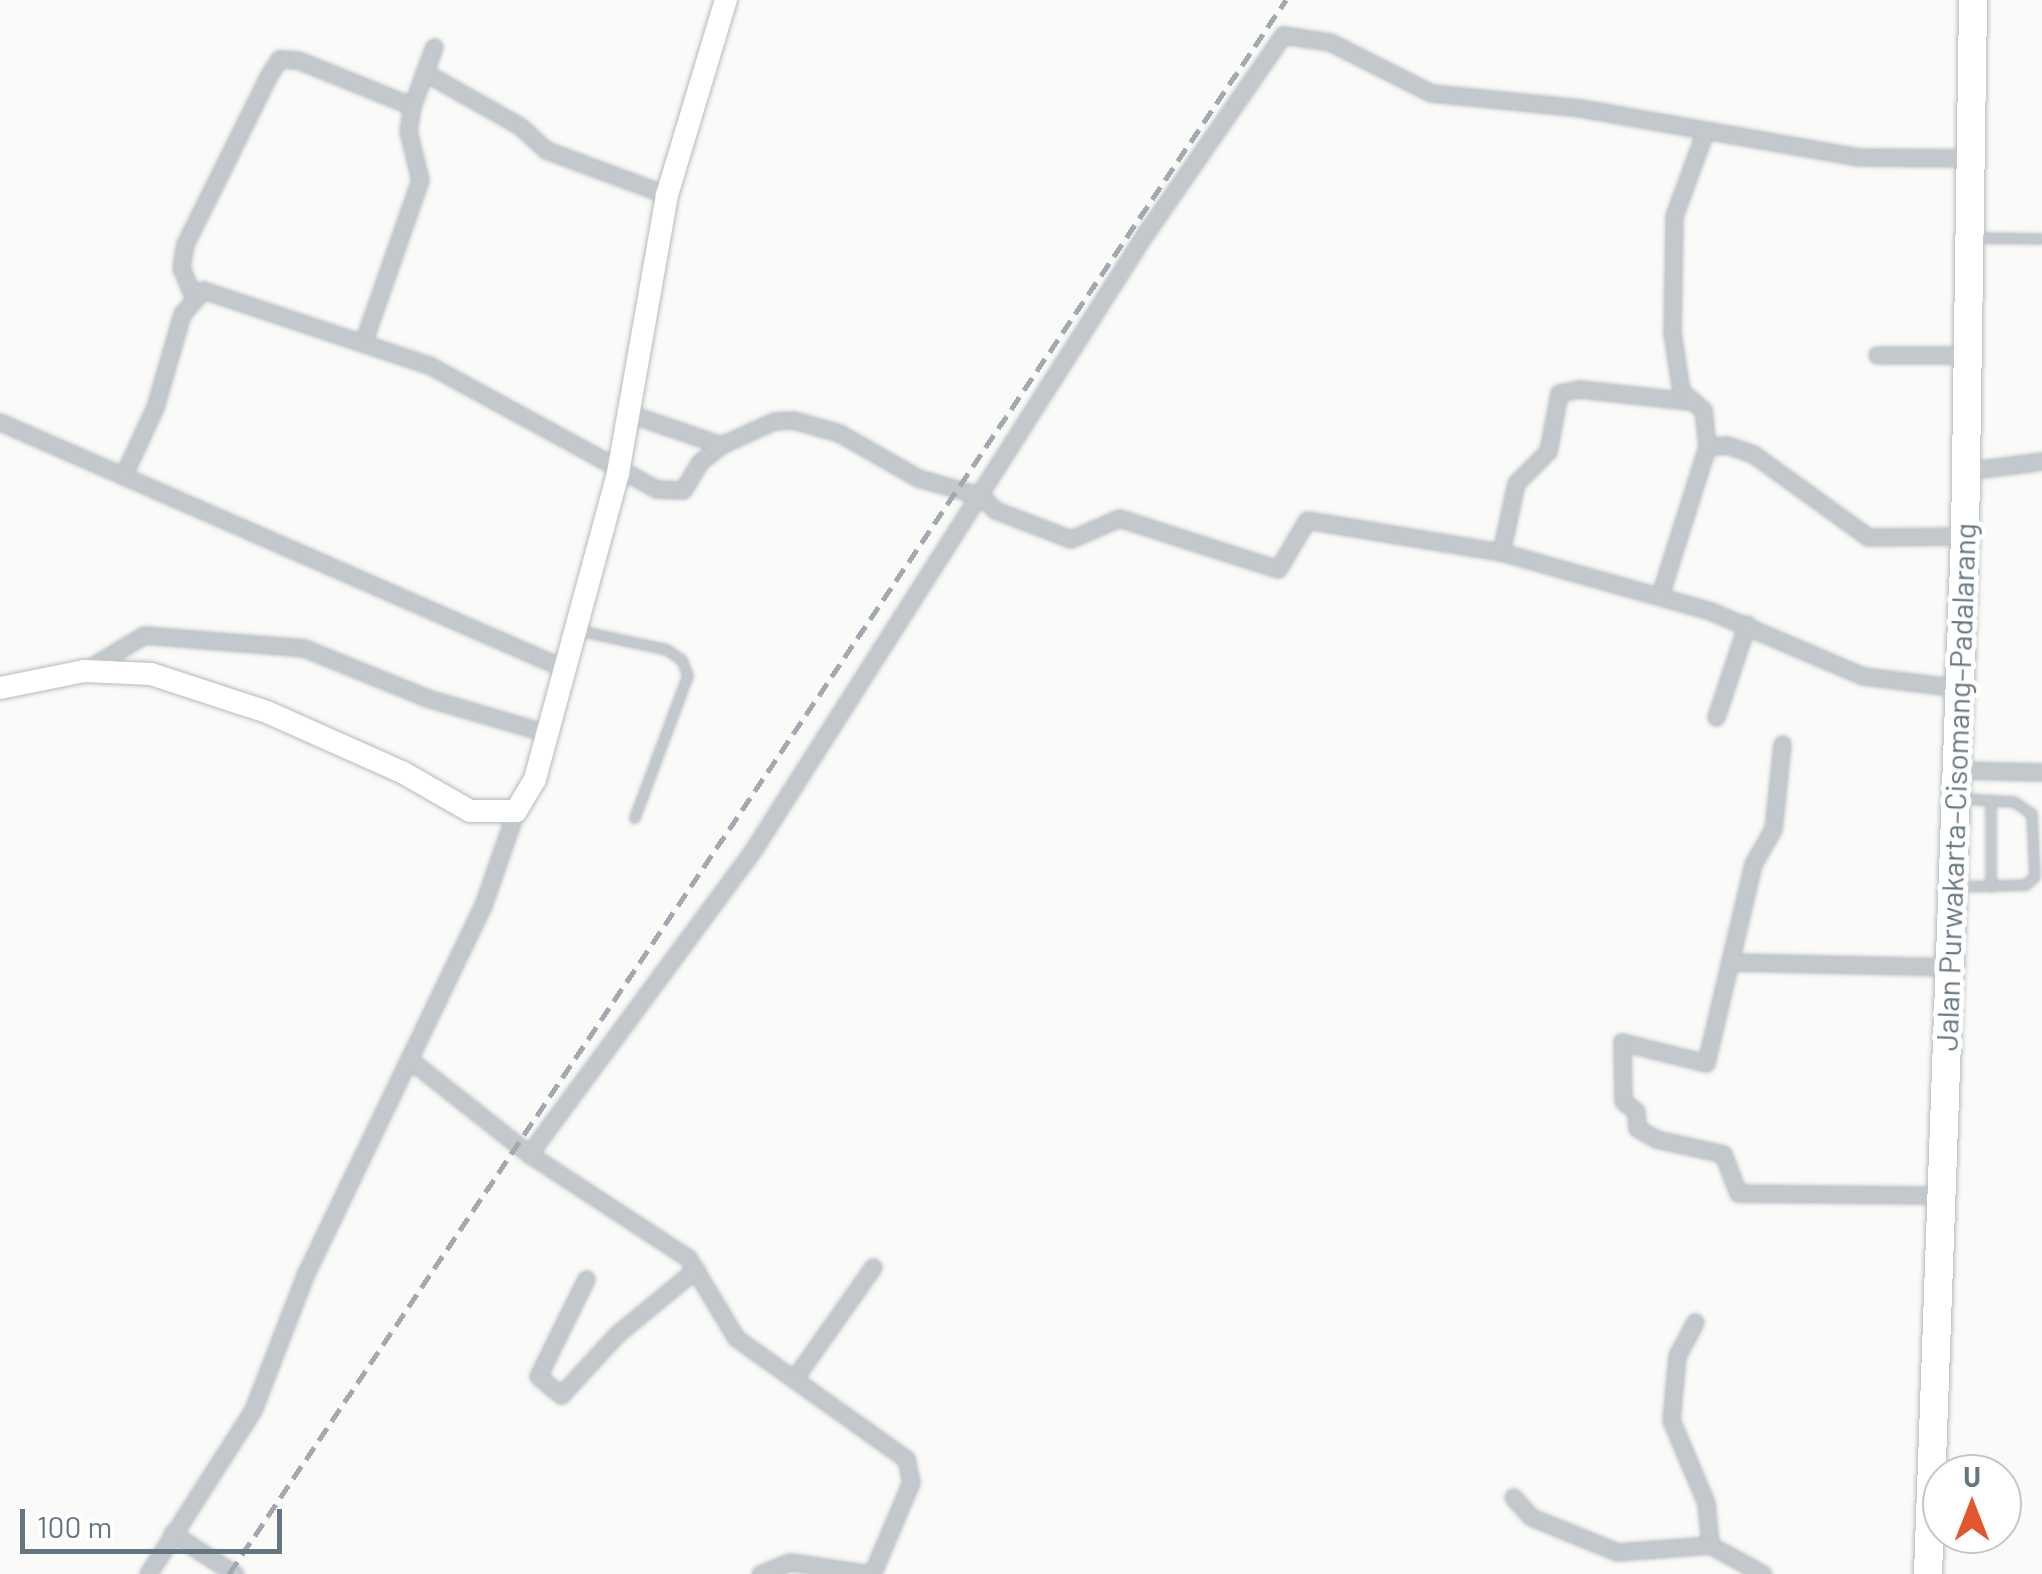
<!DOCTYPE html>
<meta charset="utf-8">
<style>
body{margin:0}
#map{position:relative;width:2042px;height:1574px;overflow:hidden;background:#fafaf8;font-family:Barlow,sans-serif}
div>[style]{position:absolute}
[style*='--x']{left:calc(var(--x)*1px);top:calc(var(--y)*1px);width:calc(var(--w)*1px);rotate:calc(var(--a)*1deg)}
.roads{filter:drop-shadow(0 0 2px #b3babf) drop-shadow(0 0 2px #b3babf)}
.lane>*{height:8px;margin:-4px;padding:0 4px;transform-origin:4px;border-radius:4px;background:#c3c8cc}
.street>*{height:15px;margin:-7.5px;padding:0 7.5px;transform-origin:7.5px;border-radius:7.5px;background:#c3c8cc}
.secondary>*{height:22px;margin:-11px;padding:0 11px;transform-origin:11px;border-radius:11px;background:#fff}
.highway>*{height:28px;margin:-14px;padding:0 14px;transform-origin:14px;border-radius:14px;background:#fff}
.rail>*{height:5px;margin-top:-2.5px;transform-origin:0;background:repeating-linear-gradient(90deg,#a2aab0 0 15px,transparent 0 23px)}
span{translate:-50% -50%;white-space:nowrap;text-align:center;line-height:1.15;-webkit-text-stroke:10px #fff;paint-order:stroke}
.street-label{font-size:30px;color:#657683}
.north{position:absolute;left:1922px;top:1454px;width:100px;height:100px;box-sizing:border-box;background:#fff;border:2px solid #c1c8cd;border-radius:50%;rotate:0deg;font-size:28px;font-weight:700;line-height:40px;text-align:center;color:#657683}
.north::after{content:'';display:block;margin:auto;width:35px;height:45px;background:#e4572e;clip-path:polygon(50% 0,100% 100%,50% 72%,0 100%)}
.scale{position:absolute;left:20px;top:1509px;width:262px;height:45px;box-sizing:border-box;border:5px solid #657683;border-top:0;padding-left:12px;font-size:30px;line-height:35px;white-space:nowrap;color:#657683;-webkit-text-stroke:8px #fff;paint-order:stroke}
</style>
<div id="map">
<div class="roads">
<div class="lane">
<i style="--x:1976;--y:238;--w:66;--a:0.9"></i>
<i style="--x:580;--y:631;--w:89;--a:12.3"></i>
<i style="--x:667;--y:650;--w:18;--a:34"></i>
<i style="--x:682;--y:660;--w:17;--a:69"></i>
<i style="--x:688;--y:676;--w:152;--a:110.5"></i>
<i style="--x:1958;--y:887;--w:68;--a:-1.7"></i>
<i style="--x:2026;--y:885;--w:12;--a:-42"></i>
<i style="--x:2035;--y:877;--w:63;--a:-92.7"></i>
<i style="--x:2032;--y:814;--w:22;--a:-146"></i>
<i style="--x:2014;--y:802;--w:50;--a:-176.6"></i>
<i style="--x:1991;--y:887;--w:86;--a:-90"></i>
</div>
<div class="street">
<i style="--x:424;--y:72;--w:110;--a:29.4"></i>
<i style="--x:520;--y:126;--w:35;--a:43"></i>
<i style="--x:546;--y:150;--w:129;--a:20.4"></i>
<i style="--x:412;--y:106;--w:63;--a:-69.6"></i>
<i style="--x:193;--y:296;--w:30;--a:-113"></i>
<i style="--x:181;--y:268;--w:24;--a:-81"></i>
<i style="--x:185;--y:244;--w:189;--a:-63.6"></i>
<i style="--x:269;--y:75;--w:19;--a:-58"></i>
<i style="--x:279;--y:59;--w:19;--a:3"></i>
<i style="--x:298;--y:60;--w:123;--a:22"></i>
<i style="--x:412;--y:106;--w:25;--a:99"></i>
<i style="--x:408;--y:131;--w:50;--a:76.2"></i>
<i style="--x:420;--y:180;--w:173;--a:109.3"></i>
<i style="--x:1877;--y:355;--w:92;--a:0"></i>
<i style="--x:631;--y:414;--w:95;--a:19"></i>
<i style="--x:0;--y:422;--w:612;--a:23.59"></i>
<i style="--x:1707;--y:447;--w:20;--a:-6"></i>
<i style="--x:1727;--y:445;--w:28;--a:19"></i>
<i style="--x:1753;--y:454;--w:142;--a:35.8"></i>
<i style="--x:1868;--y:537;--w:97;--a:-0.6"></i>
<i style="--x:1966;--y:471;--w:77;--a:-7.5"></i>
<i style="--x:123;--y:476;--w:76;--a:-65.1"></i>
<i style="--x:155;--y:407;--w:97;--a:-73.8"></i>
<i style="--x:182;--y:314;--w:32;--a:-49"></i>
<i style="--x:203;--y:290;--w:238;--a:18.4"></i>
<i style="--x:429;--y:365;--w:259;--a:28.6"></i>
<i style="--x:656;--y:489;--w:27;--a:2"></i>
<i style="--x:683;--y:490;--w:33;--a:-59"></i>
<i style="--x:700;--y:462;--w:27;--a:-39"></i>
<i style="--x:721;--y:445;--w:58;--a:-24.4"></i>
<i style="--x:774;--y:421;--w:19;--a:-3"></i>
<i style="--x:793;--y:420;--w:48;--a:15.8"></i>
<i style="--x:839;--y:433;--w:91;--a:29.7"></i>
<i style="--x:918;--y:478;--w:66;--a:15.9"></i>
<i style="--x:981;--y:496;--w:20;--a:45"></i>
<i style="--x:995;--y:510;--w:81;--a:20.9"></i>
<i style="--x:1071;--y:539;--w:52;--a:-23.6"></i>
<i style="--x:1119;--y:518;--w:167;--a:17.8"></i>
<i style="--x:1278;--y:569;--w:57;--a:-59.4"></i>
<i style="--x:1307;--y:520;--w:197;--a:9.4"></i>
<i style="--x:1501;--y:552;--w:215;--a:15.7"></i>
<i style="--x:1708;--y:610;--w:168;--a:23.1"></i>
<i style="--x:1863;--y:676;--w:97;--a:7.1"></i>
<i style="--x:1501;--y:552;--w:71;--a:-77.7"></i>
<i style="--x:1516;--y:483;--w:45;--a:-45"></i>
<i style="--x:1548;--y:451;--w:59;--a:-79.3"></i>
<i style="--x:1559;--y:393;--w:21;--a:-11"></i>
<i style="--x:1580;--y:389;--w:109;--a:6.3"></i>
<i style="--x:1660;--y:595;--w:155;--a:-72.4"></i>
<i style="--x:1707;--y:447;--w:37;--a:-96"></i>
<i style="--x:1703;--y:410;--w:29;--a:-139"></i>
<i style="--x:1681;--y:391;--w:59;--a:-98.8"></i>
<i style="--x:1672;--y:333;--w:117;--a:-89"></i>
<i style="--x:1674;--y:216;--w:87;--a:-69.9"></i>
<i style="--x:84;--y:671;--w:70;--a:-31"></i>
<i style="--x:144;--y:635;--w:161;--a:4.6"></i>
<i style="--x:304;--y:648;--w:133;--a:22.1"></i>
<i style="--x:427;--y:698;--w:125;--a:16.3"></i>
<i style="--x:1716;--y:717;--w:98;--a:-71.6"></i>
<i style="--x:1782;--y:744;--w:85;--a:96"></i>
<i style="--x:1773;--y:829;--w:40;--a:119.7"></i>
<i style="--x:1753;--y:864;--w:204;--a:103.3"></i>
<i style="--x:1706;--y:1063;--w:87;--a:-166"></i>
<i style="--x:1622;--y:1042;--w:59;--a:89"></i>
<i style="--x:1623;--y:1101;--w:16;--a:38"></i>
<i style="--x:1636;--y:1111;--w:17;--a:87"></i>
<i style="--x:1637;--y:1128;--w:22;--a:30"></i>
<i style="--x:1656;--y:1139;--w:69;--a:12.6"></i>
<i style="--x:1723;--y:1154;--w:42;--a:69"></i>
<i style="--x:1738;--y:1193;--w:201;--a:0.6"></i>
<i style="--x:1955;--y:770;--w:87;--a:1.3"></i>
<i style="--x:1730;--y:962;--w:217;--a:1.3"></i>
<i style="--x:409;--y:1059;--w:153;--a:38.4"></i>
<i style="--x:529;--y:1154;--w:190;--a:33.2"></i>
<i style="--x:688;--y:1258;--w:93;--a:59"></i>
<i style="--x:736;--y:1338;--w:209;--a:35.4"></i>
<i style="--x:906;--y:1459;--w:24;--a:78"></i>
<i style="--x:911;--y:1482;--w:100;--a:113"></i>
<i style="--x:529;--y:1154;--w:381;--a:-53.6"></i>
<i style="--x:755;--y:847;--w:723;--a:-57.54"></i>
<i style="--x:1143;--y:237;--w:246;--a:-55.3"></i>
<i style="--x:1283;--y:35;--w:48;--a:8.5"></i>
<i style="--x:1330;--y:42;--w:113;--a:26.8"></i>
<i style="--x:1431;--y:93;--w:150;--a:5.7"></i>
<i style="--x:1580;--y:108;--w:282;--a:10"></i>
<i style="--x:1858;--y:157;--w:116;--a:0.5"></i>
<i style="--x:586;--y:1279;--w:108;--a:116.3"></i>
<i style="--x:538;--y:1376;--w:30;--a:40"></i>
<i style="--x:561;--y:1395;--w:83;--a:-47.4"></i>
<i style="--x:617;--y:1334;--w:102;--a:-39.4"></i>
<i style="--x:1695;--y:1322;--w:38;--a:118"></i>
<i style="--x:1677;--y:1356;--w:64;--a:95.4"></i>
<i style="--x:1671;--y:1420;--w:90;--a:67.1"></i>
<i style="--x:1706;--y:1503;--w:42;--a:84.6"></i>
<i style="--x:794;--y:1379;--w:137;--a:-54.8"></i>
<i style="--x:1513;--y:1497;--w:27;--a:48"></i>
<i style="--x:1531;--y:1517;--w:93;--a:22.1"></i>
<i style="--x:1617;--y:1552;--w:93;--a:-4.3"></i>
<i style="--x:1710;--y:1545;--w:60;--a:28.7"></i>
<i style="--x:172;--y:1533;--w:75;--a:33.1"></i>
<i style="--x:148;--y:1574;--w:195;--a:-57.4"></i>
<i style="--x:253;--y:1410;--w:147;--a:-68.9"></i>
<i style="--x:306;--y:1273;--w:405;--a:-64.3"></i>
<i style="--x:482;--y:908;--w:103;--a:-70.7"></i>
<i style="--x:760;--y:1574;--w:32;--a:-22"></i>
<i style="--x:790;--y:1562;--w:81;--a:8.5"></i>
</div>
<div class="secondary">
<i style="--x:0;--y:688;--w:86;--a:-11.4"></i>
<i style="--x:84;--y:671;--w:67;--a:2.6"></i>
<i style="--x:151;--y:674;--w:122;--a:18.1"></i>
<i style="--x:267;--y:712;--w:148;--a:24"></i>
<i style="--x:402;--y:772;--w:78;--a:29.8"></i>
<i style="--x:470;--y:811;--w:46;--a:0"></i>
<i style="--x:516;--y:811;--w:37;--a:-59"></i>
<i style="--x:535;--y:779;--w:317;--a:-74.8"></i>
<i style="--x:618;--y:473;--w:282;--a:-80"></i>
<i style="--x:667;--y:195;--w:204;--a:-73.2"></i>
</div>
<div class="highway">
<i style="--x:1928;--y:1574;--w:1039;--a:-87.96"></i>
<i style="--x:1965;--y:536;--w:536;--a:-89.14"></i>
</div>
</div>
<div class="rail">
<i style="--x:229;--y:1574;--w:1896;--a:-56.12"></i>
</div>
<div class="street-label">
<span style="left:1955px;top:787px;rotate:-88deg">Jalan Purwakarta–Cisomang–Padalarang</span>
</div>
<div class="north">U</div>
<div class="scale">100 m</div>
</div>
